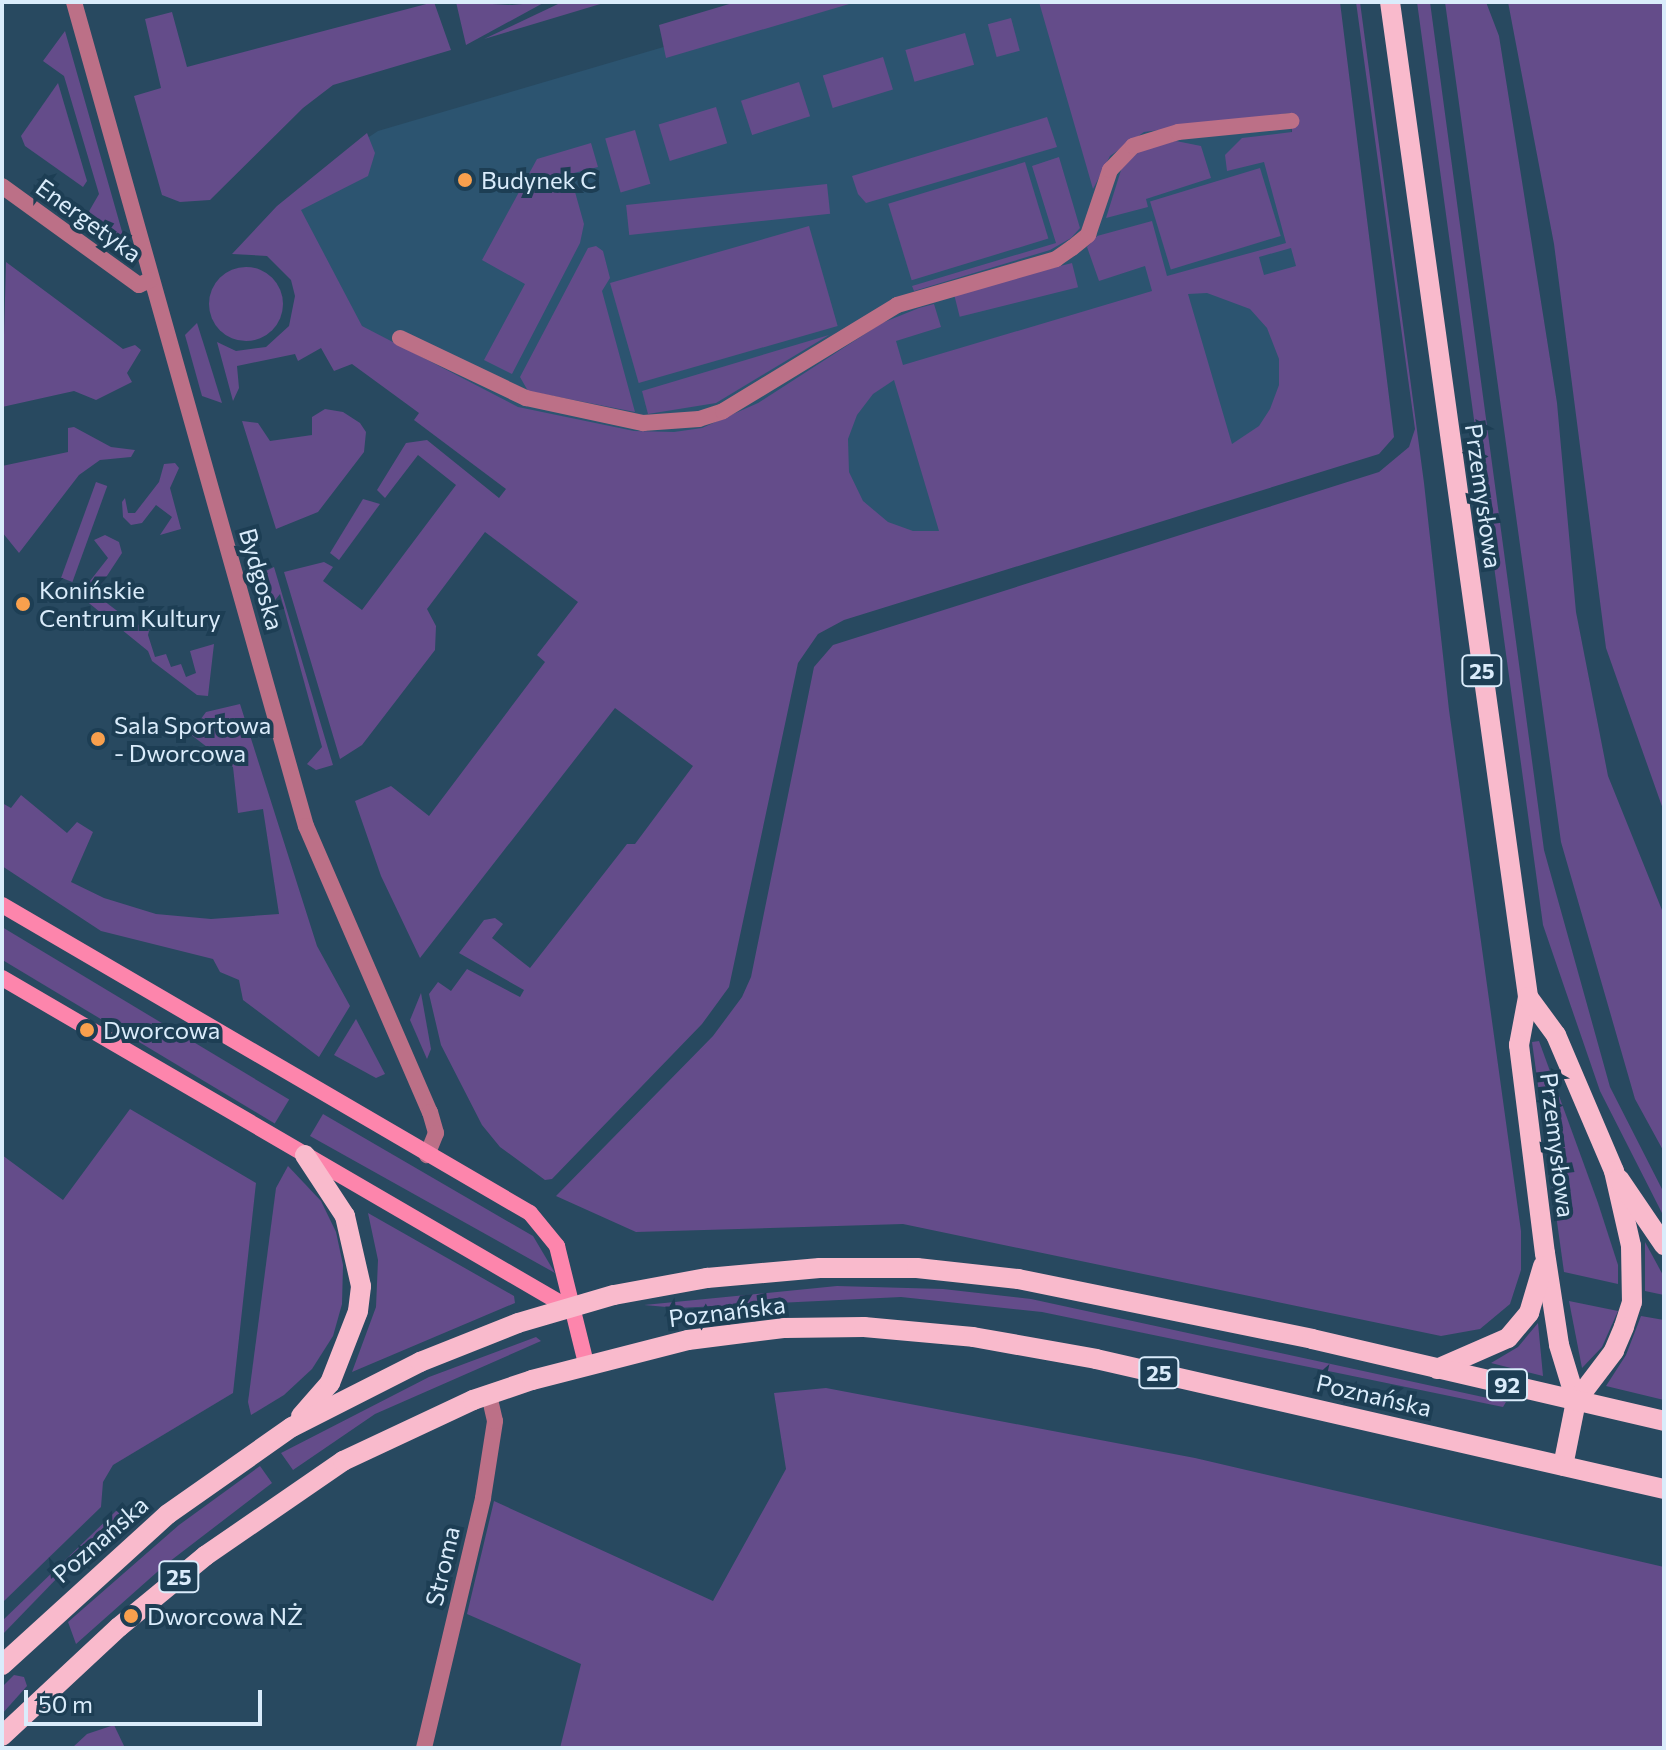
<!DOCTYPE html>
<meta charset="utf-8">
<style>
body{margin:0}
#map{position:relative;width:1666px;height:1750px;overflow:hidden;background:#284960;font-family:Commissioner,sans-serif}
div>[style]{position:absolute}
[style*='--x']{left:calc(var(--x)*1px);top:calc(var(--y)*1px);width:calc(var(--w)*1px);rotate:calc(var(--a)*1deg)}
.built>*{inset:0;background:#2c5470}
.green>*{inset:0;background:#644c8a;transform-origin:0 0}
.round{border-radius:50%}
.street>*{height:16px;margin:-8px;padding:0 8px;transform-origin:8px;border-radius:8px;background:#bc7087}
.secondary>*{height:16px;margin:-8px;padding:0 8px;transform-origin:8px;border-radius:8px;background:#fd85ac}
.primary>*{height:20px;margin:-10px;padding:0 10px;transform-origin:10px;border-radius:10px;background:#f9bacc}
.dots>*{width:22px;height:22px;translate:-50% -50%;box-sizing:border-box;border:4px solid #1d3e54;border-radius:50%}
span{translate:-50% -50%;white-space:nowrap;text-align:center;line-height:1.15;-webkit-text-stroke:8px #1d3e54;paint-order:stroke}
.shield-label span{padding:2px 6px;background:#1d3e54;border:2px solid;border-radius:6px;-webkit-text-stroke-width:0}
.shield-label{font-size:22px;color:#daecfb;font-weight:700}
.poi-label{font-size:24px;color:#daecfb}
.left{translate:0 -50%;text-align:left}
.street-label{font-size:24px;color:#daecfb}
.frame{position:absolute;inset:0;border:4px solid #daecfb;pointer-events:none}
.scale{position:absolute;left:24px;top:1690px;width:238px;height:36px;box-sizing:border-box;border:4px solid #daecfb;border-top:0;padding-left:10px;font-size:24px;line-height:28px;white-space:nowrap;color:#daecfb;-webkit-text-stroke:6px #1d3e54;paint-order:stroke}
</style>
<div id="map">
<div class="built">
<i style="clip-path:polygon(817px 2px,1274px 2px,1333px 444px,806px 602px,374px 375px,281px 211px,357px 145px,378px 131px)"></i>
</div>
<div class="green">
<i style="clip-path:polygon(434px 2px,451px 50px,333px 85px,303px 108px,210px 200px,180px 202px,162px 195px,134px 96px,161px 88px,145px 19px,172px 12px,187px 67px)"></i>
<i style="clip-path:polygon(456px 2px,512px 5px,545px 2px,466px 45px)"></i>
<i style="clip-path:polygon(607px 2px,484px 39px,558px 4px)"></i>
<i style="clip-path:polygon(736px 2px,856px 2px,666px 58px,659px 25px)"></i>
<i style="clip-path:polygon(evenodd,1039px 2px,1340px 2px,1394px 437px,1379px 454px,844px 620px,818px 634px,798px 663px,729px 987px,702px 1024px,552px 1179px,545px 1180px,500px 1147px,482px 1125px,441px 1045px,429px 994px,438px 982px,451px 991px,467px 969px,520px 997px,524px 990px,459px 953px,484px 920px,495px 918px,503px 924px,492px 938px,530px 968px,627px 844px,635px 844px,693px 766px,615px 708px,420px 958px,381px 876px,355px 801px,391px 786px,429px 816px,545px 662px,537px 655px,578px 602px,485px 532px,427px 609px,436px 626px,435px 650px,362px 745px,340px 759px,284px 572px,324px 562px,333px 567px,323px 581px,362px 610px,456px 485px,418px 455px,385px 498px,377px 490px,406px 443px,427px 440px,499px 498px,506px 489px,414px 420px,419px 413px,352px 364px,334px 371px,321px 348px,298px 361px,295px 354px,237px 366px,239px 388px,233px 401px,217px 342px,236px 351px,266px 347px,289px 326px,295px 296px,291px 280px,267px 256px,232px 254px,277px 206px,367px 133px,375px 153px,368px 176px,301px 210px,362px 326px,518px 407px,634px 431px,674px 432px,702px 428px,758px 403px,882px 323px,919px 308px,934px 304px,941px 327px,896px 341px,903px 365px,1152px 291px,1145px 266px,1099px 281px,1087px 247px,1097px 236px,1152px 221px,1167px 276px,1286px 243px,1264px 162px,1227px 171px,1225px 155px,1242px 138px,1292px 132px,1290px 113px,1144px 132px,1110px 156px,1093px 189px,1039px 2px,1291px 248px,1296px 266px,1264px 275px,1259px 257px,1291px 248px,1039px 2px,1207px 293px,1250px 309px,1267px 328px,1279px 359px,1279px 385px,1270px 409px,1259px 426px,1232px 444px,1188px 294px,1207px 293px,1039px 2px,894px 380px,939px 531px,913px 531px,888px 522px,863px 501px,849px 472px,848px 439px,857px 415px,873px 394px,894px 380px)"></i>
<i style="clip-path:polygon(1356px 2px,1360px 2px,1424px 483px,1449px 710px,1521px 1231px,1521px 1270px,1510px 1304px,1480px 1329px,1441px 1336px,903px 1224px,636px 1232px,556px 1196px,713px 1036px,742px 997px,751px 977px,814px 667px,833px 645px,1379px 472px,1409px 447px,1415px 429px)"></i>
<i style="clip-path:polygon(1417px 2px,1430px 2px,1544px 850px,1610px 1087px,1664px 1193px,1664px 1217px,1600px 1091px,1543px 925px)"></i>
<i style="clip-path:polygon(1445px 2px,1486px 2px,1499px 36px,1557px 403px,1576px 612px,1608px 776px,1664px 915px,1664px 1152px,1635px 1099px,1561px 842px)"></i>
<i style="clip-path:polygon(1508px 2px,1664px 2px,1664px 812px,1606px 648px,1554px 244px)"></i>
<i style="left:1011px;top:18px;width:34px;height:24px;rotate:75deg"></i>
<i style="clip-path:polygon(65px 31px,123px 235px,120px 245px,104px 244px,109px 237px,84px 220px,99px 194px,64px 76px,43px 61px)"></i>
<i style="left:965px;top:33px;width:33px;height:62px;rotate:74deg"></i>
<i style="left:883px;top:57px;width:34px;height:63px;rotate:73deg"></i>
<i style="left:799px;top:82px;width:36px;height:61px;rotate:72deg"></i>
<i style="clip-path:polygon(58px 83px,87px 181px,83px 187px,25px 146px,21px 136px)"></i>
<i style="left:716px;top:107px;width:38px;height:60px;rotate:73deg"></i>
<i style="clip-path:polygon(1047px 117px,1057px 147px,866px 203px,858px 194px,852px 176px)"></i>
<i style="left:635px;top:130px;width:56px;height:31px;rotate:74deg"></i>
<i style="clip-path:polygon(1176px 141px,1201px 146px,1211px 178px,1146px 199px,1148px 207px,1106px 218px,1122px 167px,1141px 150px)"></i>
<i style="clip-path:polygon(591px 143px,598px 167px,570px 174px,584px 224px,580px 243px,512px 374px,484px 360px,525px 284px,482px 260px,537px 159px)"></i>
<i style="clip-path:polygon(1059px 157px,1080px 228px,1071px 238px,1050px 250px,914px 291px,912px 286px,1056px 243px,1032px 166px)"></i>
<i style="left:1025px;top:162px;width:80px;height:143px;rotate:73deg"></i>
<i style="left:1260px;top:168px;width:71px;height:115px;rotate:73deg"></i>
<i style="left:827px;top:184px;width:30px;height:202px;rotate:84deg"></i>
<i style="left:809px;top:226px;width:104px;height:207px;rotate:74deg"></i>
<i style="clip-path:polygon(596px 246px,603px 251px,610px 278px,602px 291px,635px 412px,528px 391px,520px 377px,588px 248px)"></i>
<i style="clip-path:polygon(6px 262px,123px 349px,135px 345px,141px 350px,127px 373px,132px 382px,96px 400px,74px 391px,2px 407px)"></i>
<i style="left:1072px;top:263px;width:25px;height:122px;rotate:76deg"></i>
<i class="round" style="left:209px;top:267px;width:74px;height:74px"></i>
<i style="clip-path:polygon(197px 323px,208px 358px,222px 403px,202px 396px,185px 335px)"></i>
<i style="clip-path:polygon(829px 335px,716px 403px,648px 414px,642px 391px)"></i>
<i style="clip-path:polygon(325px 409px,343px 412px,360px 423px,366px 432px,364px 452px,318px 512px,276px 529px,242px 421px,258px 423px,270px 441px,312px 435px,312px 417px)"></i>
<i style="clip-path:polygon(74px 427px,111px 447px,135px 450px,131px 457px,100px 460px,79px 475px,19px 553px,2px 532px,2px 466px,68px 452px,68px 428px)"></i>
<i style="clip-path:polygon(175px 463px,179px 468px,170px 488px,181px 529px,160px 535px,172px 517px,156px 505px,142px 523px,131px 525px,123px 517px,122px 502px,125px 498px,128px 513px,135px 513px,159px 482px,164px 464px)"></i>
<i style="left:96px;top:482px;width:12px;height:102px;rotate:20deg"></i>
<i style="clip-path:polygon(363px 499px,380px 504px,339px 560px,330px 553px)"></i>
<i style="clip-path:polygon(105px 535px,119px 542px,122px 553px,95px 594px,137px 626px,154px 611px,148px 635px,155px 657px,166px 654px,171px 667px,181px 664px,186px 677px,196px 673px,190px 651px,214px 644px,208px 696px,197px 695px,152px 661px,148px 651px,79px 595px,108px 558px,94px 540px)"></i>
<i style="clip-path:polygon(274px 567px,333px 765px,316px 770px,307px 764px,322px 747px,280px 594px,264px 614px,254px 585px,258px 575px)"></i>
<i style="clip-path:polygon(240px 704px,317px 946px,350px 1006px,319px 1057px,243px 1000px,239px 980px,220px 972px,213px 959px,101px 931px,2px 866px,2px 803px,11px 808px,21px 795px,67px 833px,77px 822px,93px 832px,71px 882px,104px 898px,156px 914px,211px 919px,279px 914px,263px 809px,238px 813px,233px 767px,190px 734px,206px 712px)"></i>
<i style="left:2px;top:927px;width:335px;height:28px;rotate:31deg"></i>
<i style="clip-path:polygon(421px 993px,431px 1049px,427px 1059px,410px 1020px)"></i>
<i style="clip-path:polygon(356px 1019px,385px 1074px,376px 1078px,334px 1055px)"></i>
<i style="clip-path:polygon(1539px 1041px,1598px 1203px,1618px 1265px,1618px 1284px,1564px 1272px,1532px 1042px)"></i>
<i style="clip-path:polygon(130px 1109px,256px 1183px,233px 1393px,113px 1465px,103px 1482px,101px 1507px,2px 1603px,2px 1155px,63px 1200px)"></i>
<i style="clip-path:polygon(323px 1114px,533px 1236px,555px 1273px,310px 1136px)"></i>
<i style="clip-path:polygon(288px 1166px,321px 1201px,336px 1232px,343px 1265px,342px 1304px,333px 1336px,312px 1369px,284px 1395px,251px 1415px,248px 1402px,276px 1188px)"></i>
<i style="clip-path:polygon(368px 1213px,514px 1296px,515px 1303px,352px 1372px,376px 1307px,378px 1260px)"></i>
<i style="clip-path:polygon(1645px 1242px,1664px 1277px,1664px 1295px,1645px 1291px)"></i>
<i style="clip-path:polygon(837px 1286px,943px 1289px,1031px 1299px,1506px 1402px,1503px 1407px,1042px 1312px,901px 1297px,678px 1308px,644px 1305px)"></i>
<i style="clip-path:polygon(1569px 1301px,1618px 1311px,1602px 1347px,1582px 1368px)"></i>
<i style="clip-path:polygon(1641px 1316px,1664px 1320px,1664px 1400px,1606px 1386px,1626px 1355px)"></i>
<i style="clip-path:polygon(1538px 1323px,1543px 1376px,1491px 1363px,1518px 1347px)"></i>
<i style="clip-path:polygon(536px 1337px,541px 1341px,375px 1414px,293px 1470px,281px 1453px,429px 1377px)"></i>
<i style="clip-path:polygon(826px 1388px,1195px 1458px,1664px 1567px,1664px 1748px,560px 1748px,581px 1664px,467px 1614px,494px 1501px,713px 1601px,786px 1469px,774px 1393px)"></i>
<i style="clip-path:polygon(260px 1466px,272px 1483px,165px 1565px,76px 1644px,68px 1622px,179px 1525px)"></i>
<i style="clip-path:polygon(116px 1511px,121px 1512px,2px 1635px,2px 1621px)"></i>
<i style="clip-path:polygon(14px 1675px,24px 1677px,27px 1686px,2px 1714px,2px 1687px)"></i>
<i style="clip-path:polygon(114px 1725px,125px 1748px,72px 1748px,87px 1734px)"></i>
</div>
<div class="street">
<i style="--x:74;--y:2;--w:856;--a:74.28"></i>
<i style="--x:306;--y:826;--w:312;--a:66.6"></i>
<i style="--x:430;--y:1112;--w:22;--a:74"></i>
<i style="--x:436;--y:1133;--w:24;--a:112"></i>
<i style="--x:2;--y:186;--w:169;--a:35.9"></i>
<i style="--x:139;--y:285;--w:12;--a:-24"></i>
<i style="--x:400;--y:338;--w:140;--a:25.5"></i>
<i style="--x:526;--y:398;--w:120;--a:12.1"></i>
<i style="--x:643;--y:423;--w:56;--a:-4.1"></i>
<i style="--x:699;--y:419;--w:25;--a:-18"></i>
<i style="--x:723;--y:411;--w:204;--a:-31.3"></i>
<i style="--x:897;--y:305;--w:166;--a:-16.1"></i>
<i style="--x:1056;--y:259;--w:19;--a:-35"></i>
<i style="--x:1072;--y:248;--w:21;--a:-39"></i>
<i style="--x:1088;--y:235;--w:69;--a:-71.3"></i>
<i style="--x:1110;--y:170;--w:33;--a:-46"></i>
<i style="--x:1133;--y:146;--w:47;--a:-17.3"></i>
<i style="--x:1178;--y:132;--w:114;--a:-5.6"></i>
<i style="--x:424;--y:1748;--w:257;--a:-76.7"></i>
<i style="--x:483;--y:1498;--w:78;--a:-81.1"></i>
<i style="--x:495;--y:1421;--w:28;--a:-103"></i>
</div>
<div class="secondary">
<i style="--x:2;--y:905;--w:611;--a:30.26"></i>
<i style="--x:530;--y:1213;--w:43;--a:50.7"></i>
<i style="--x:557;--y:1246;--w:121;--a:76.1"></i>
<i style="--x:2;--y:978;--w:656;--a:30.2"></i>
</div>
<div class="primary">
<i style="--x:1390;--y:2;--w:1005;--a:82.1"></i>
<i style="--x:1528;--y:997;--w:49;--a:100.6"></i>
<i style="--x:1519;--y:1045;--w:210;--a:82.9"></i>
<i style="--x:1545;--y:1253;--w:93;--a:81.3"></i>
<i style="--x:1559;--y:1345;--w:59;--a:73.1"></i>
<i style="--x:1528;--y:997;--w:47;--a:53.6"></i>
<i style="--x:1556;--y:1035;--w:148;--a:66.9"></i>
<i style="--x:1614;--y:1171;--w:77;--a:77.2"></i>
<i style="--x:1631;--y:1246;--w:56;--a:89"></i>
<i style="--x:1632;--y:1302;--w:26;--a:108"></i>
<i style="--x:1624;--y:1327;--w:26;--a:113"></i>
<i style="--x:1614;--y:1351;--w:63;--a:127.2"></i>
<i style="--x:1576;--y:1401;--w:66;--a:101.3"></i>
<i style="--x:1619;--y:1179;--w:80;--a:55.7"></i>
<i style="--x:1437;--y:1369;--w:77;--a:-23.6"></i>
<i style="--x:1508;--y:1338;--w:33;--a:-50"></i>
<i style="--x:1529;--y:1313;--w:49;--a:-73.4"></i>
<i style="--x:301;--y:1416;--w:44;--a:-48.7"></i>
<i style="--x:330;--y:1383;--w:77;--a:-68.7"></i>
<i style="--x:358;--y:1311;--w:25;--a:-83"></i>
<i style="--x:361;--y:1286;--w:72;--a:-102.9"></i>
<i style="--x:345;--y:1216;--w:73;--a:-123.3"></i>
<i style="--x:2;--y:1665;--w:224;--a:-42.3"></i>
<i style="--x:168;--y:1514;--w:151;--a:-35.1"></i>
<i style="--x:292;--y:1427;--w:144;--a:-26.9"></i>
<i style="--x:420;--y:1362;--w:105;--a:-21.7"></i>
<i style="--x:518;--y:1323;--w:100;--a:-16.3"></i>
<i style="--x:614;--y:1295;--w:95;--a:-10.4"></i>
<i style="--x:707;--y:1278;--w:113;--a:-5.1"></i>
<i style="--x:820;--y:1268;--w:97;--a:0"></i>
<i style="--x:917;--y:1268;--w:102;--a:6.2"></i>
<i style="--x:1018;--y:1279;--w:300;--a:11.5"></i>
<i style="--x:1312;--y:1339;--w:361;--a:13.1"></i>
<i style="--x:2;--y:1736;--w:160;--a:-43"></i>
<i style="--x:119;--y:1627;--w:112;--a:-39.5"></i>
<i style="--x:205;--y:1556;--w:168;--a:-34.5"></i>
<i style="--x:343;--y:1461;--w:144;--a:-25.1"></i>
<i style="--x:473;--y:1400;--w:62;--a:-18.7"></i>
<i style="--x:532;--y:1380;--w:161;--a:-14.4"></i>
<i style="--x:688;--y:1340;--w:98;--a:-7.1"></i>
<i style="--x:785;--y:1328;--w:79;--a:-0.7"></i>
<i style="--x:864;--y:1327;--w:109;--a:5.2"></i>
<i style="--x:973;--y:1337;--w:125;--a:10.1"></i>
<i style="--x:1096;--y:1359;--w:583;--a:12.89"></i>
</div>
<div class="dots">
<i style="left:465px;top:180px;background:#f9a04d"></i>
<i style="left:23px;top:604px;background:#f9a04d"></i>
<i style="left:98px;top:739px;background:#f9a04d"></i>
<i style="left:87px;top:1030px;background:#f9a04d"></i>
<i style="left:131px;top:1616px;background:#f9a04d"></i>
</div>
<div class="shield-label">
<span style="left:1482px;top:671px">25</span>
<span style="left:1159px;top:1373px">25</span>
<span style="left:1507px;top:1385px">92</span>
<span style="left:179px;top:1577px">25</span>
</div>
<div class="poi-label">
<span class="left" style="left:481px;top:180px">Budynek C</span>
<span class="left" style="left:39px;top:604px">Konińskie<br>Centrum Kultury</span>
<span class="left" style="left:114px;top:739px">Sala Sportowa<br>- Dworcowa</span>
<span class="left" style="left:103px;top:1030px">Dworcowa</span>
<span class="left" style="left:147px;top:1616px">Dworcowa NŻ</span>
</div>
<div class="street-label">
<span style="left:89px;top:220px;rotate:36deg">Energetyka</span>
<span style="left:1484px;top:496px;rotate:82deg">Przemysłowa</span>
<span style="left:262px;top:579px;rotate:74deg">Bydgoska</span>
<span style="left:1558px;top:1145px;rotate:83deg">Przemysłowa</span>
<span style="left:727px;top:1311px;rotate:-7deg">Poznańska</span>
<span style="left:1374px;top:1395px;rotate:13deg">Poznańska</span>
<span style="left:100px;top:1539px;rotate:-41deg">Poznańska</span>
<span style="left:442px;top:1566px;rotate:-77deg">Stroma</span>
</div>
<div class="frame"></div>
<div class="scale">50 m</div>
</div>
